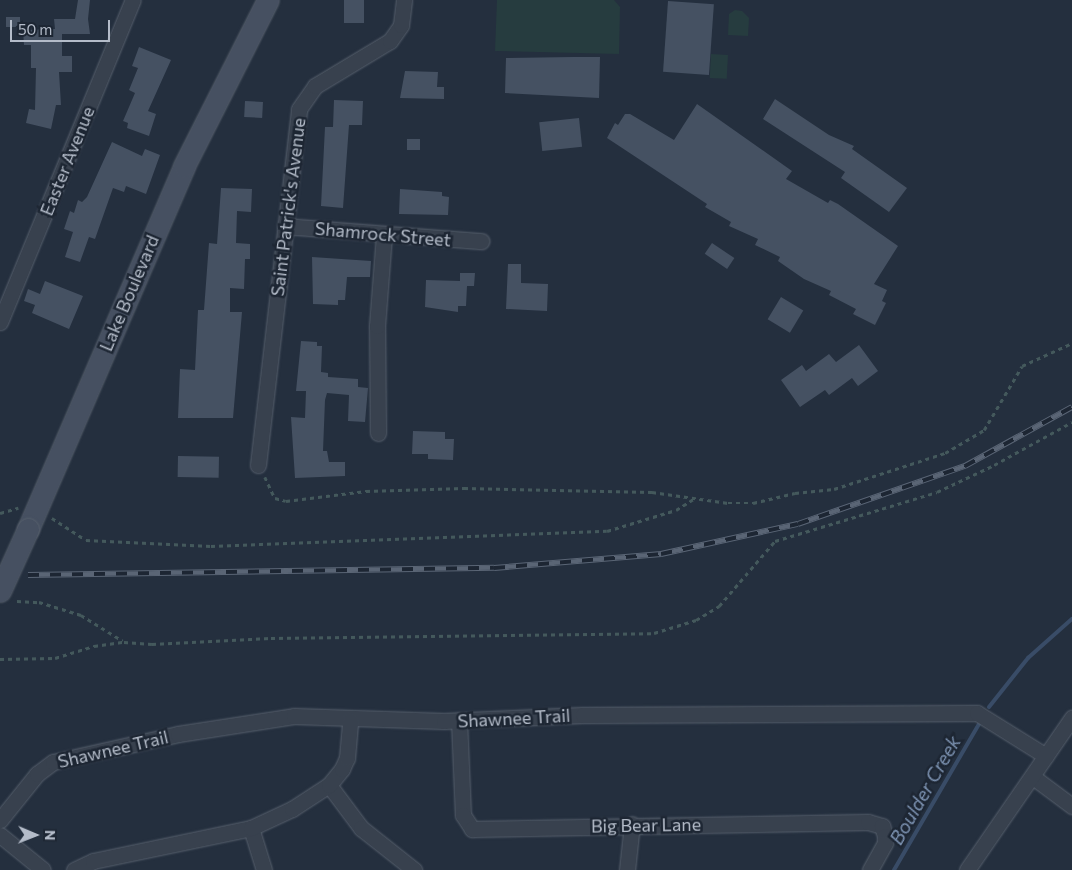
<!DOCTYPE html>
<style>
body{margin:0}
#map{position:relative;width:1072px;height:870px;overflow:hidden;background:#242f3e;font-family:Commissioner,sans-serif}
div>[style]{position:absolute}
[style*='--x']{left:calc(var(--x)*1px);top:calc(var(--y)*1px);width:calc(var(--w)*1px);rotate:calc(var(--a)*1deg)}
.green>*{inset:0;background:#263c3f;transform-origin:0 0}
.stream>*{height:4px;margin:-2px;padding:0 2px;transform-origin:2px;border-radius:2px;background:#394c67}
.building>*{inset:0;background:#455162;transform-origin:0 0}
.path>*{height:2.5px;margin-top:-1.25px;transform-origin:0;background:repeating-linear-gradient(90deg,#44595c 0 4px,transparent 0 8px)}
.roads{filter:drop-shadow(0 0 1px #565f6c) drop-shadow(0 0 1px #565f6c)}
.minor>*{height:15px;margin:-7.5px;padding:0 7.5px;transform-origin:7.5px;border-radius:7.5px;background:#38414e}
.secondary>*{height:21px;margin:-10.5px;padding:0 10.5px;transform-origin:10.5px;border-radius:10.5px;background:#465061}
.rail>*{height:5.5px;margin-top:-2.75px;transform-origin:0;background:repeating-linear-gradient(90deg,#1d2633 0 11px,#5a6575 0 22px);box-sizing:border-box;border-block:1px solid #5a6575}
.bridges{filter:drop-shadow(0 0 1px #565f6c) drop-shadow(0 0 1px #565f6c)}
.secondary-bridge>*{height:21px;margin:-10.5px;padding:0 10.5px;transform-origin:10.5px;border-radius:10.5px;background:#465061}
span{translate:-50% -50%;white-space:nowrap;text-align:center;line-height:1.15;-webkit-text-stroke:5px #1d2633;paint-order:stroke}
.street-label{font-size:18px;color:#b4bcc9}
.water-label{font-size:19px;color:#7c92b1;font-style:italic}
.north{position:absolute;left:10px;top:810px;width:50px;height:50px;-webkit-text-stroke:4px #1d2633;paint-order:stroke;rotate:91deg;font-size:14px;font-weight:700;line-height:20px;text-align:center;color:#b4bcc9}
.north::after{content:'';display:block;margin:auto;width:18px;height:22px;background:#b4bcc9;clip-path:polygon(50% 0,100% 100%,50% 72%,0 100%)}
.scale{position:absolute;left:10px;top:20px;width:100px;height:22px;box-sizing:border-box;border:2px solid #b4bcc9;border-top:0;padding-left:6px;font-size:15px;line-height:18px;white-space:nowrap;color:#b4bcc9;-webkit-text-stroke:4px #1d2633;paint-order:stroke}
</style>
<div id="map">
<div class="green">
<i style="clip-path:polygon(497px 0,614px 0,620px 7px,619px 54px,495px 51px)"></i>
<i style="clip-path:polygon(735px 10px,742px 11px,749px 18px,748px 36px,728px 35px,729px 14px)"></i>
<i style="left:711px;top:54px;width:17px;height:24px;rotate:3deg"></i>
</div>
<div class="stream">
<i style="--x:989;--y:707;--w:63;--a:-51.5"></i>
<i style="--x:1028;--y:658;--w:59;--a:-41.6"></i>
<i style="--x:894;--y:870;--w:169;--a:-59.8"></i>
</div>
<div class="building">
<i style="clip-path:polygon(78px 0,90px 0,88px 19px,90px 34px,62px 34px,62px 56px,72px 56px,72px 72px,59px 72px,61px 105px,56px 105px,51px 129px,26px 123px,29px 109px,35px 110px,36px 68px,31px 68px,31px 45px,24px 45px,23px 30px,55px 29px,54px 19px,75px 19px)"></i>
<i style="left:344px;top:0;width:20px;height:23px"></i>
<i style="left:668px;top:1px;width:46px;height:71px;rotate:4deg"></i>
<i style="left:6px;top:17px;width:14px;height:10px"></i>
<i style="clip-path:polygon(139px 47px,171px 60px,148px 111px,156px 114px,149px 136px,127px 128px,128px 123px,123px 121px,135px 93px,129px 90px,138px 68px,132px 66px)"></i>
<i style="clip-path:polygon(573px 57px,600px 57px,599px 98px,505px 93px,506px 58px)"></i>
<i style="clip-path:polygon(405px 71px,438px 72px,437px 87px,444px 87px,444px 99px,400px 98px)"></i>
<i style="clip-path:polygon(775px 99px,829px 135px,854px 146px,852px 149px,907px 188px,889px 212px,841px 178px,845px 172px,763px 119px)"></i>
<i style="clip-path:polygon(334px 100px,363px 101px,362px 125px,349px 125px,343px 208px,321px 206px,325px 127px,333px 127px)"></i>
<i style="left:245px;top:101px;width:18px;height:16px;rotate:3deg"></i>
<i style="clip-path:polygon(697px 104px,792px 171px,786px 179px,828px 203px,830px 200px,838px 204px,898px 246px,874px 284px,887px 290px,882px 301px,886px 303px,875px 325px,853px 314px,856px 309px,829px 295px,831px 291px,804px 279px,778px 261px,780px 257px,755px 245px,758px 239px,729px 226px,731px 222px,705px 207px,707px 204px,607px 138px,615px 123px,618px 125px,625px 114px,630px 114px,674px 140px)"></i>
<i style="left:579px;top:118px;width:29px;height:40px;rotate:84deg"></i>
<i style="left:407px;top:139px;width:13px;height:11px"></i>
<i style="clip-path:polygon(112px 142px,142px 156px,145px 149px,160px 155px,146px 194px,126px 186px,124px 192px,113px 188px,95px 239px,89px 237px,80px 262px,65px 257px,73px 232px,64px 229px,70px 211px,74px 213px,78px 200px,82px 202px,87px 197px)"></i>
<i style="clip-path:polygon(221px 188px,252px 189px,251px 212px,237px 211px,236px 243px,250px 244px,250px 259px,245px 259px,244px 289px,230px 288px,230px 312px,242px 312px,233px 418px,178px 418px,180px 369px,195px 370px,198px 310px,204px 310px,209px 243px,217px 244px)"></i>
<i style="clip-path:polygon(400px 189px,442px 192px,442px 196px,449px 197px,448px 215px,399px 214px)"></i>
<i style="left:712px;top:243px;width:27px;height:13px;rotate:34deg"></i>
<i style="clip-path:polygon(312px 257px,371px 261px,370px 277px,347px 277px,345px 300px,338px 300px,338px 305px,313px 304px)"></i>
<i style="clip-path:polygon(508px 264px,521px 264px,521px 283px,548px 284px,547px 311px,506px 309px)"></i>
<i style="clip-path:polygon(460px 273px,475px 273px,474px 286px,467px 286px,466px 306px,458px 306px,458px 312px,425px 307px,426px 280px,460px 281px)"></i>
<i style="clip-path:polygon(45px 281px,83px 296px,69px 329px,32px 313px,35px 305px,24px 301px,28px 289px,40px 294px)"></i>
<i style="left:781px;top:297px;width:26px;height:26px;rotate:31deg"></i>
<i style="clip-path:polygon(301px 341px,317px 342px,317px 346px,322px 346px,321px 372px,328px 373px,328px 377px,358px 379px,358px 387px,368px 388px,365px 422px,348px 421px,349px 395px,327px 393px,325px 400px,323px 451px,327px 451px,329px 462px,345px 462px,345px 476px,295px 478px,291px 417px,305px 418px,306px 391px,296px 391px)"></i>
<i style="clip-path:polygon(859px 345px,878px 371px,858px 386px,852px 378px,829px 395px,825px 390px,800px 407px,781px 380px,802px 365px,806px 371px,829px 354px,836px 362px)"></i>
<i style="clip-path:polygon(413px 431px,445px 432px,445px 439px,454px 439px,453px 460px,428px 459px,428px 454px,412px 454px)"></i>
<i style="left:178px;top:456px;width:41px;height:21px;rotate:1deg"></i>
</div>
<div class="path">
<i style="--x:265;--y:477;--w:23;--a:65"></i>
<i style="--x:275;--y:498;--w:11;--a:15"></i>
<i style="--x:286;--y:501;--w:81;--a:-7.1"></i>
<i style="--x:366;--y:491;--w:98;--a:-1.8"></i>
<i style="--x:464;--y:488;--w:188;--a:1.2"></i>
<i style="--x:652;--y:492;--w:77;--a:8.2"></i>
<i style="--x:728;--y:503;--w:25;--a:0"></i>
<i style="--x:753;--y:503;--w:43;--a:-13.4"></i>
<i style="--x:795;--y:493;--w:39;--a:-6"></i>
<i style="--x:834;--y:489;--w:117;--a:-18"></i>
<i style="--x:945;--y:453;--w:45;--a:-30.5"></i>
<i style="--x:984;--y:430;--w:74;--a:-59.3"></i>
<i style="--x:1022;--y:366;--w:55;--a:-24.7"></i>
<i style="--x:0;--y:513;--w:19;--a:-16"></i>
<i style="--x:52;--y:518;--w:40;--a:32.9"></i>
<i style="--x:86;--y:540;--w:125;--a:2.7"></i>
<i style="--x:211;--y:546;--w:396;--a:-2.2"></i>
<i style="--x:607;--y:531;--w:72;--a:-16.9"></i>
<i style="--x:676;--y:510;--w:22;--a:-32"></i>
<i style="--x:17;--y:601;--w:22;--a:3"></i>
<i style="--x:39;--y:602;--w:44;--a:17.2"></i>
<i style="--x:81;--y:615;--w:49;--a:31.8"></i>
<i style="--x:0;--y:659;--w:55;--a:-1"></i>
<i style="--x:55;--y:658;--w:41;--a:-17.1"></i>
<i style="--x:94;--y:646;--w:30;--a:-8"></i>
<i style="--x:124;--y:642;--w:28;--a:4"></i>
<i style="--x:152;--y:644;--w:119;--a:-2.9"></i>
<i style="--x:271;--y:638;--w:383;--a:-0.7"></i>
<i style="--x:654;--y:633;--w:44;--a:-17.2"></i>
<i style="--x:696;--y:620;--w:27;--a:-31"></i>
<i style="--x:719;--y:606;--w:86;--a:-49.3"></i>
<i style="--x:775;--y:541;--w:169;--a:-16.8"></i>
<i style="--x:937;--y:492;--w:63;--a:-25.3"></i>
<i style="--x:994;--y:465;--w:89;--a:-28.9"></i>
</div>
<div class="roads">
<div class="minor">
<i style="--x:285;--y:226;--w:197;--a:4.4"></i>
<i style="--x:0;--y:322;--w:348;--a:-67.6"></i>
<i style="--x:378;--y:433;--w:107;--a:-90.5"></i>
<i style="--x:377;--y:326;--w:92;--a:-85.6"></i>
<i style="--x:258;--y:465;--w:358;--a:-83.4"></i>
<i style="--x:299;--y:109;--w:28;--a:-55"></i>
<i style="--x:315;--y:86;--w:87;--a:-31"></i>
<i style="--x:390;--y:41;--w:19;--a:-55"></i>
<i style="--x:401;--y:25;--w:25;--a:-83"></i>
<i style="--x:459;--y:720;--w:95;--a:87.6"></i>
<i style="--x:463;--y:815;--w:17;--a:57"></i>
<i style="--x:472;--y:829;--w:396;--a:-1"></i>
<i style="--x:868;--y:822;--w:15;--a:16"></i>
<i style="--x:882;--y:826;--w:10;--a:73"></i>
<i style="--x:885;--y:836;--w:7;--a:90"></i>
<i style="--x:885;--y:843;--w:31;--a:119"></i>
<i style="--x:1033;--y:777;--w:49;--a:36.6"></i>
<i style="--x:329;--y:785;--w:54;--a:53.3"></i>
<i style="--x:361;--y:828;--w:68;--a:38.4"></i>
<i style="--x:0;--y:820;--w:59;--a:-51.2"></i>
<i style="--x:37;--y:774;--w:20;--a:-37"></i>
<i style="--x:53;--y:762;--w:128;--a:-12.6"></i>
<i style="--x:178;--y:734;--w:117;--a:-8.8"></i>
<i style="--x:294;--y:716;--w:150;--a:1.9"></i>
<i style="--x:444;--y:721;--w:139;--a:-2.5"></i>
<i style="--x:583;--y:715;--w:394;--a:-0.3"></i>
<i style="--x:977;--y:713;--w:81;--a:31.9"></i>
<i style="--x:251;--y:828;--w:44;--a:72.8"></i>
<i style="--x:0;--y:835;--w:55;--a:39.1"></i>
<i style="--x:74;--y:870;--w:21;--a:-25"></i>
<i style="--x:93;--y:861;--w:161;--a:-11.8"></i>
<i style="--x:251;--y:828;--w:45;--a:-24.9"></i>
<i style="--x:292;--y:809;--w:44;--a:-33"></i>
<i style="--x:329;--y:785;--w:21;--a:-51"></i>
<i style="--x:342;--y:769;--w:12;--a:-66"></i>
<i style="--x:347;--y:758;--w:38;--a:-85"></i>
<i style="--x:627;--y:870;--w:46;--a:-83.8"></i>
<i style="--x:967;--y:870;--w:185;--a:-55.4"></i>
</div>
<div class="secondary">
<i style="--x:28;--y:529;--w:395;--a:-66.7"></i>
<i style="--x:184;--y:166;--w:186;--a:-63.2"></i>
</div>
</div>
<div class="rail">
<i style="--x:28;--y:575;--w:466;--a:-0.9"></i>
<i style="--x:494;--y:568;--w:168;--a:-4.8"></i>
<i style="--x:661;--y:554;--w:140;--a:-12.4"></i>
<i style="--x:798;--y:524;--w:177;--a:-19.2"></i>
<i style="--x:965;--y:466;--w:122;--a:-28.9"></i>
</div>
<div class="bridges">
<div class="secondary-bridge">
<i style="--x:0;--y:591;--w:68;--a:-65.7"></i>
</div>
</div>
<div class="street-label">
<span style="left:67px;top:161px;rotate:-68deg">Easter Avenue</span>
<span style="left:288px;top:207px;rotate:-83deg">Saint Patrick's Avenue</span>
<span style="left:383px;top:234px;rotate:5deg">Shamrock Street</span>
<span style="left:129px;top:293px;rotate:-67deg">Lake Boulevard</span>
<span style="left:514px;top:718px;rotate:-3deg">Shawnee Trail</span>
<span style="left:113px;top:749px;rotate:-13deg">Shawnee Trail</span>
<span style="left:646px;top:825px;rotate:-1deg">Big Bear Lane</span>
</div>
<div class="water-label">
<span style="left:925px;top:790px;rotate:-60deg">Boulder Creek</span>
</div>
<div class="north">N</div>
<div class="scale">50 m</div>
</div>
